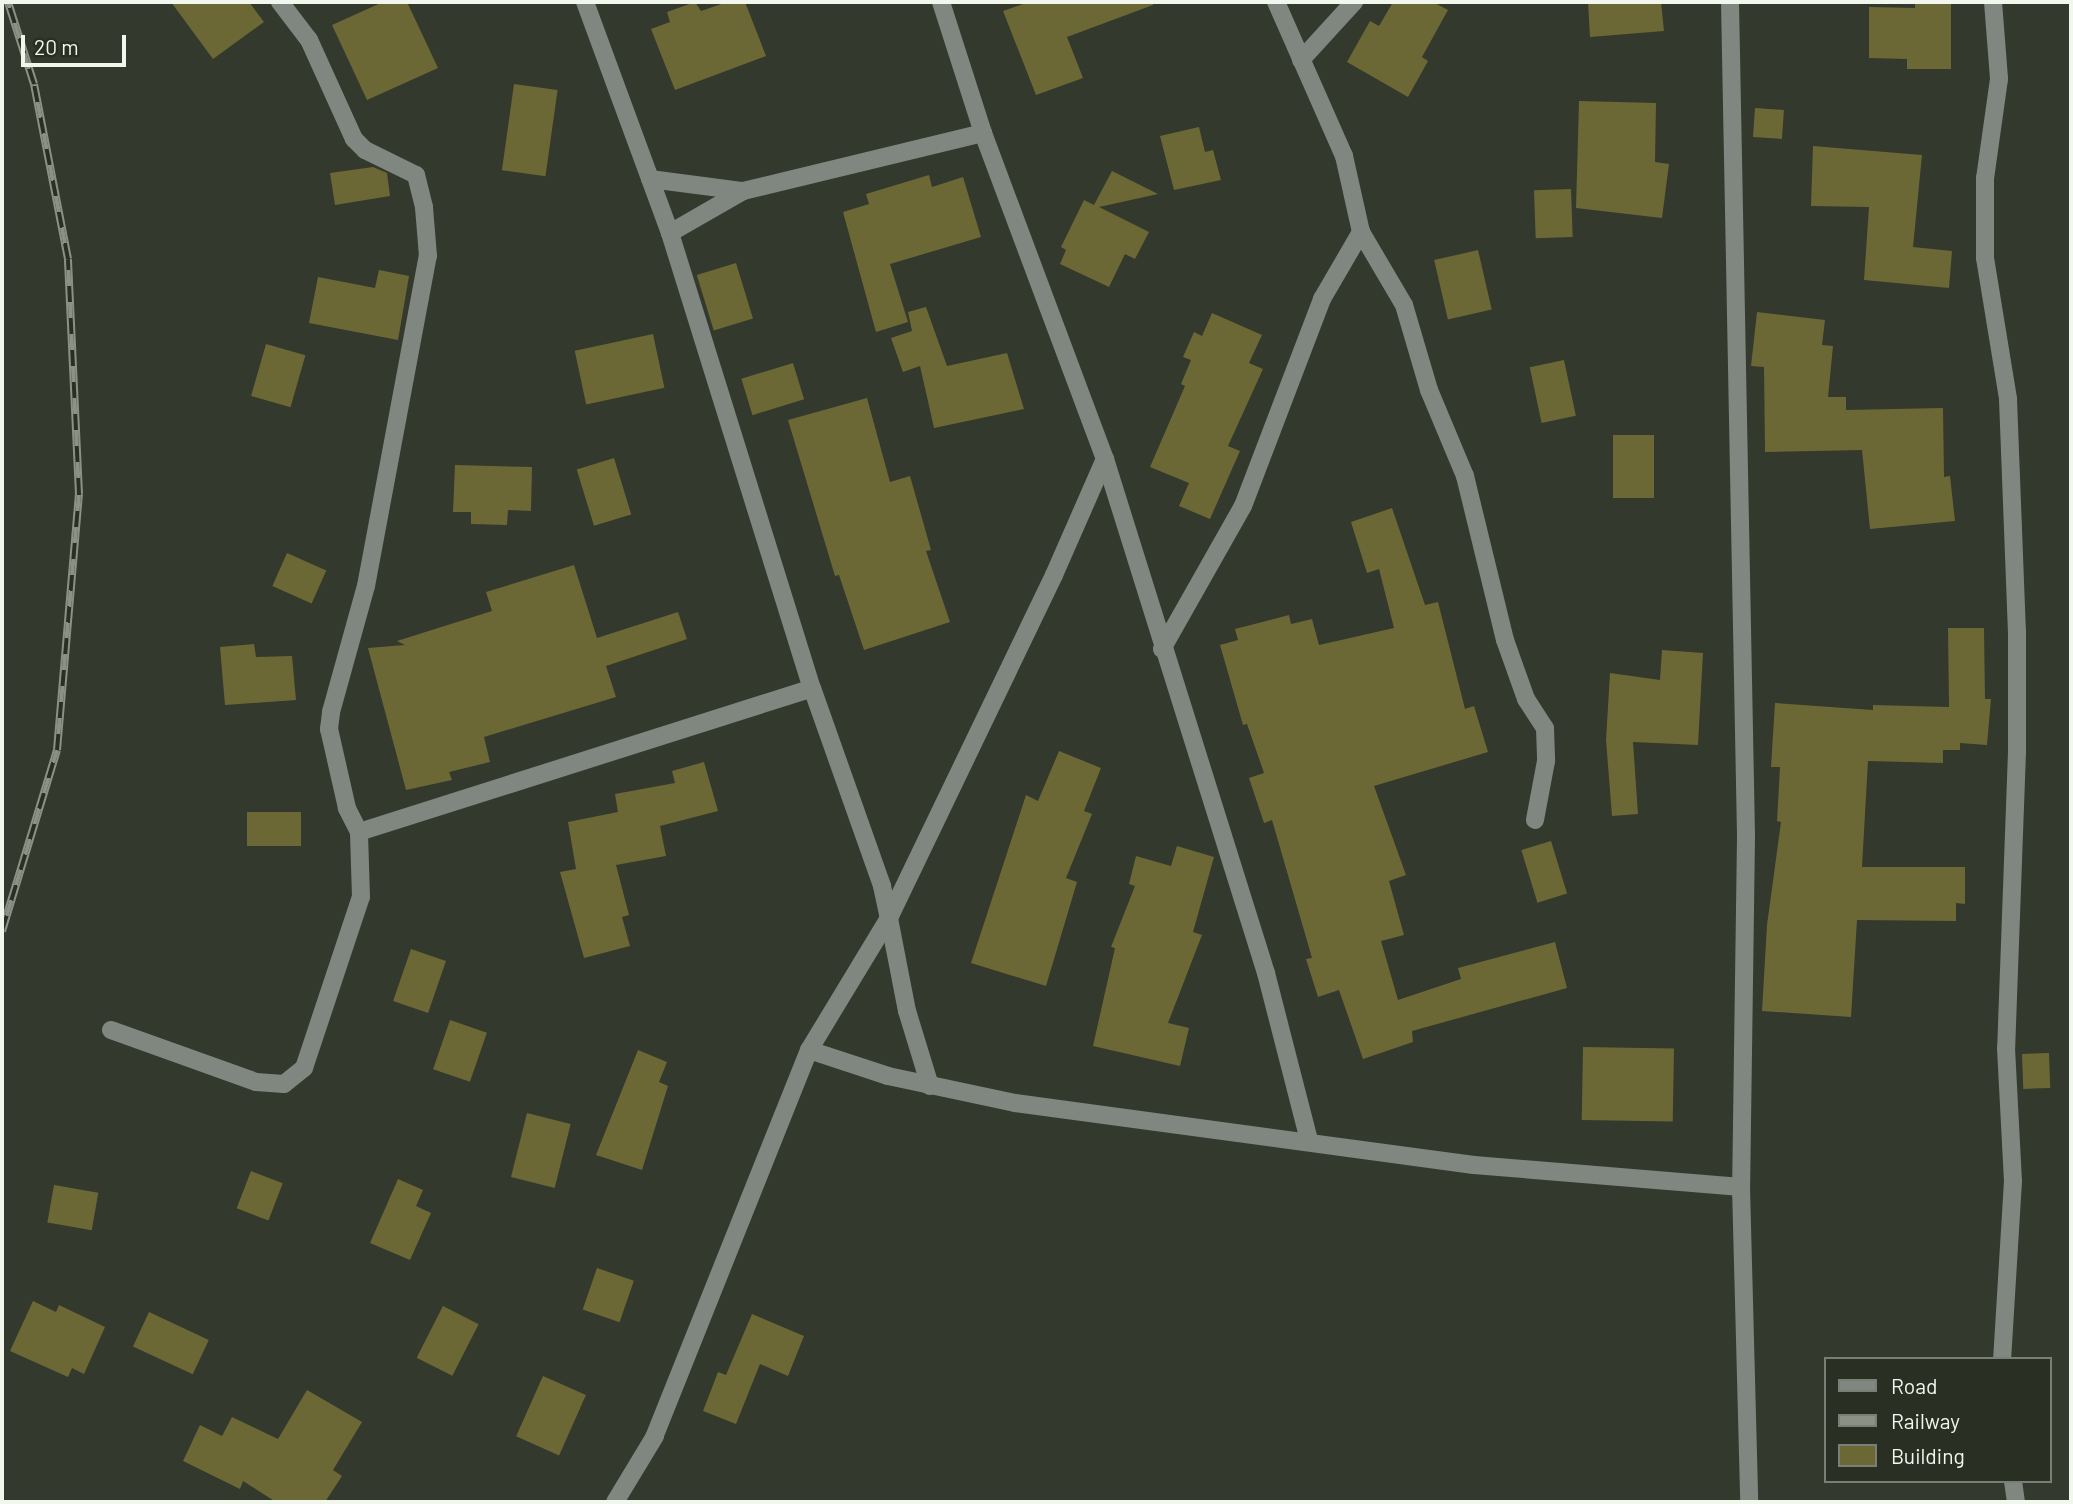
<!DOCTYPE html>
<style>
body{margin:0}
#map{position:relative;width:2073px;height:1504px;overflow:hidden;background:#33392c;font-family:Barlow,sans-serif}
div>[style]{position:absolute}
[style*='--x']{left:calc(var(--x)*1px);top:calc(var(--y)*1px);width:calc(var(--w)*1px);rotate:calc(var(--a)*1deg)}
.building>*{inset:0;background:#6b6836;transform-origin:0 0}
.minor>*{height:18px;margin:-9px;padding:0 9px;transform-origin:9px;border-radius:9px;background:#808781}
.rail>*{height:8px;margin-top:-4px;transform-origin:0;background:repeating-linear-gradient(90deg,#292f22 0 16px,#8c9186 0 32px);box-sizing:border-box;border-block:2px solid #8c9186}
span{translate:-50% -50%;white-space:nowrap;text-align:center;line-height:1.15;-webkit-text-stroke:5px #292f22;paint-order:stroke}
.frame{position:absolute;inset:0;border:4px solid #f2f7ee;pointer-events:none}
.legend{position:absolute;left:1824px;top:1357px;width:228px;height:126px;box-sizing:border-box;background:#292f22;border:2px solid #797f74;margin:0;padding:9px 12px;list-style:none;font-size:21px;color:#f2f7ee}
.legend li{display:flex;align-items:center;gap:14px;height:35px}
.legend b{width:35px;border:2px solid #797f74}
.scale{position:absolute;left:21px;top:35px;width:105px;height:32px;box-sizing:border-box;border:4px solid #f2f7ee;border-top:0;padding-left:9px;font-size:21px;line-height:24px;white-space:nowrap;color:#f2f7ee;-webkit-text-stroke:5px #292f22;paint-order:stroke}
</style>
<div id="map">
<div class="building">
<i style="clip-path:polygon(171px 2px,249px 2px,264px 22px,213px 59px)"></i>
<i style="clip-path:polygon(383px 2px,407px 2px,438px 68px,367px 100px,332px 25px)"></i>
<i style="clip-path:polygon(695px 2px,701px 11px,727px 2px,745px 2px,766px 56px,675px 90px,651px 29px,670px 22px,667px 12px)"></i>
<i style="clip-path:polygon(1029px 2px,1152px 2px,1153px 5px,1067px 37px,1083px 78px,1036px 95px,1003px 11px)"></i>
<i style="clip-path:polygon(1393px 2px,1433px 2px,1448px 10px,1422px 57px,1428px 61px,1408px 97px,1347px 62px,1370px 21px,1379px 26px)"></i>
<i style="clip-path:polygon(1588px 2px,1661px 2px,1664px 31px,1590px 37px)"></i>
<i style="clip-path:polygon(1915px 2px,1951px 2px,1951px 69px,1907px 69px,1907px 59px,1869px 58px,1869px 7px,1915px 8px)"></i>
<i style="left:514px;top:84px;width:44px;height:87px;rotate:8deg"></i>
<i style="clip-path:polygon(1579px 101px,1656px 103px,1655px 162px,1669px 164px,1662px 218px,1576px 208px)"></i>
<i style="left:1755px;top:108px;width:29px;height:29px;rotate:4deg"></i>
<i style="clip-path:polygon(1199px 127px,1205px 152px,1213px 150px,1221px 180px,1174px 190px,1160px 136px)"></i>
<i style="clip-path:polygon(1813px 146px,1922px 155px,1913px 247px,1952px 251px,1949px 288px,1864px 280px,1869px 207px,1811px 206px)"></i>
<i style="clip-path:polygon(373px 167px,387px 173px,390px 196px,335px 205px,330px 173px)"></i>
<i style="clip-path:polygon(1112px 171px,1158px 194px,1099px 207px,1149px 232px,1135px 259px,1125px 254px,1109px 287px,1060px 264px,1066px 250px,1061px 247px,1084px 200px,1094px 205px)"></i>
<i style="clip-path:polygon(929px 175px,932px 187px,963px 177px,981px 237px,890px 264px,908px 322px,876px 332px,843px 212px,869px 204px,866px 194px)"></i>
<i style="left:1571px;top:189px;width:48px;height:37px;rotate:88deg"></i>
<i style="left:1478px;top:250px;width:61px;height:45px;rotate:77deg"></i>
<i style="left:736px;top:263px;width:58px;height:41px;rotate:73deg"></i>
<i style="clip-path:polygon(379px 270px,409px 276px,398px 340px,309px 323px,318px 277px,375px 288px)"></i>
<i style="clip-path:polygon(926px 307px,947px 366px,1007px 353px,1024px 409px,934px 428px,920px 366px,903px 372px,891px 338px,912px 331px,908px 312px)"></i>
<i style="clip-path:polygon(1757px 312px,1825px 320px,1822px 345px,1833px 346px,1828px 397px,1846px 397px,1846px 410px,1943px 408px,1944px 477px,1950px 476px,1955px 521px,1870px 529px,1862px 450px,1765px 452px,1764px 367px,1751px 366px)"></i>
<i style="clip-path:polygon(1212px 313px,1262px 335px,1249px 363px,1263px 369px,1228px 446px,1240px 451px,1210px 519px,1179px 506px,1189px 483px,1150px 467px,1185px 386px,1181px 384px,1191px 360px,1183px 357px,1194px 332px,1202px 336px)"></i>
<i style="left:653px;top:334px;width:55px;height:80px;rotate:78deg"></i>
<i style="left:266px;top:344px;width:41px;height:54px;rotate:16deg"></i>
<i style="left:1564px;top:360px;width:57px;height:35px;rotate:78deg"></i>
<i style="left:793px;top:363px;width:38px;height:54px;rotate:73deg"></i>
<i style="clip-path:polygon(867px 398px,890px 482px,910px 476px,931px 550px,926px 551px,950px 622px,864px 650px,839px 575px,835px 576px,788px 420px)"></i>
<i style="left:1613px;top:435px;width:41px;height:63px"></i>
<i style="left:614px;top:458px;width:59px;height:39px;rotate:73deg"></i>
<i style="clip-path:polygon(455px 465px,532px 467px,531px 511px,508px 510px,507px 525px,471px 524px,471px 512px,453px 512px)"></i>
<i style="clip-path:polygon(1392px 508px,1425px 605px,1438px 602px,1465px 709px,1474px 706px,1488px 752px,1374px 786px,1406px 875px,1389px 881px,1404px 935px,1381px 941px,1398px 1000px,1461px 979px,1458px 968px,1555px 942px,1567px 988px,1412px 1031px,1413px 1042px,1363px 1059px,1339px 990px,1318px 997px,1306px 959px,1312px 958px,1272px 820px,1264px 823px,1249px 778px,1264px 773px,1247px 724px,1243px 725px,1220px 645px,1238px 640px,1235px 629px,1289px 615px,1291px 624px,1312px 619px,1319px 645px,1394px 628px,1379px 569px,1367px 573px,1351px 522px)"></i>
<i style="left:287px;top:553px;width:43px;height:36px;rotate:24deg"></i>
<i style="clip-path:polygon(574px 565px,597px 638px,678px 612px,687px 639px,606px 666px,616px 697px,484px 737px,490px 762px,449px 772px,452px 780px,406px 790px,368px 648px,405px 645px,397px 641px,492px 611px,486px 592px)"></i>
<i style="clip-path:polygon(1948px 628px,1984px 628px,1985px 699px,1991px 699px,1987px 745px,1960px 743px,1960px 750px,1943px 750px,1943px 763px,1868px 761px,1862px 867px,1965px 867px,1965px 904px,1956px 903px,1956px 921px,1857px 920px,1851px 1017px,1762px 1011px,1767px 925px,1781px 822px,1777px 821px,1780px 767px,1771px 767px,1775px 703px,1873px 710px,1873px 705px,1949px 707px)"></i>
<i style="clip-path:polygon(254px 644px,256px 657px,292px 656px,296px 700px,225px 705px,220px 647px)"></i>
<i style="clip-path:polygon(1662px 650px,1703px 653px,1698px 745px,1633px 742px,1638px 814px,1612px 816px,1606px 740px,1610px 673px,1660px 680px)"></i>
<i style="clip-path:polygon(1059px 751px,1101px 768px,1084px 811px,1092px 814px,1066px 878px,1077px 882px,1046px 986px,971px 963px,1026px 795px,1038px 801px)"></i>
<i style="clip-path:polygon(704px 762px,718px 811px,660px 826px,666px 856px,616px 865px,629px 915px,622px 917px,630px 946px,584px 958px,560px 872px,576px 869px,568px 822px,618px 812px,615px 794px,675px 783px,672px 771px)"></i>
<i style="left:247px;top:812px;width:54px;height:34px"></i>
<i style="left:1551px;top:841px;width:55px;height:31px;rotate:73deg"></i>
<i style="clip-path:polygon(1177px 846px,1214px 857px,1193px 932px,1202px 935px,1168px 1023px,1189px 1028px,1180px 1066px,1093px 1046px,1115px 948px,1111px 947px,1135px 886px,1129px 884px,1136px 856px,1171px 866px)"></i>
<i style="left:411px;top:949px;width:37px;height:55px;rotate:19deg"></i>
<i style="left:450px;top:1020px;width:39px;height:52px;rotate:19deg"></i>
<i style="left:1583px;top:1047px;width:91px;height:73px;rotate:1deg"></i>
<i style="clip-path:polygon(638px 1050px,667px 1062px,659px 1082px,668px 1086px,642px 1170px,596px 1155px)"></i>
<i style="left:2049px;top:1053px;width:35px;height:27px;rotate:88deg"></i>
<i style="left:527px;top:1113px;width:45px;height:66px;rotate:14deg"></i>
<i style="left:251px;top:1171px;width:34px;height:40px;rotate:21deg"></i>
<i style="clip-path:polygon(398px 1179px,423px 1190px,416px 1206px,431px 1213px,410px 1260px,370px 1243px)"></i>
<i style="left:54px;top:1185px;width:45px;height:38px;rotate:10deg"></i>
<i style="left:597px;top:1268px;width:39px;height:44px;rotate:19deg"></i>
<i style="clip-path:polygon(33px 1301px,56px 1312px,59px 1305px,105px 1327px,84px 1374px,72px 1368px,68px 1377px,10px 1351px)"></i>
<i style="left:443px;top:1306px;width:40px;height:58px;rotate:27deg"></i>
<i style="left:149px;top:1312px;width:66px;height:38px;rotate:25deg"></i>
<i style="clip-path:polygon(752px 1314px,804px 1336px,788px 1376px,760px 1364px,736px 1424px,703px 1411px,718px 1372px,726px 1375px)"></i>
<i style="left:543px;top:1376px;width:47px;height:66px;rotate:24deg"></i>
<i style="clip-path:polygon(307px 1390px,362px 1422px,333px 1470px,342px 1476px,325px 1502px,276px 1502px,243px 1481px,240px 1489px,183px 1461px,200px 1425px,222px 1436px,232px 1417px,278px 1439px)"></i>
</div>
<div class="minor">
<i style="--x:585;--y:2;--w:246;--a:69.8"></i>
<i style="--x:670;--y:233;--w:477;--a:72.7"></i>
<i style="--x:812;--y:688;--w:210;--a:70.5"></i>
<i style="--x:882;--y:886;--w:33;--a:78"></i>
<i style="--x:889;--y:918;--w:154;--a:121.2"></i>
<i style="--x:809;--y:1050;--w:416;--a:111.8"></i>
<i style="--x:655;--y:1436;--w:77;--a:121.2"></i>
<i style="--x:941;--y:2;--w:138;--a:72.2"></i>
<i style="--x:983;--y:133;--w:348;--a:69.5"></i>
<i style="--x:1105;--y:459;--w:539;--a:72.61"></i>
<i style="--x:1266;--y:973;--w:172;--a:75.6"></i>
<i style="--x:1730;--y:2;--w:835;--a:88.9"></i>
<i style="--x:1746;--y:837;--w:350;--a:90.8"></i>
<i style="--x:1741;--y:1187;--w:315;--a:88.5"></i>
<i style="--x:1993;--y:2;--w:77;--a:85.5"></i>
<i style="--x:1999;--y:79;--w:100;--a:98"></i>
<i style="--x:1985;--y:178;--w:80;--a:90"></i>
<i style="--x:1985;--y:258;--w:143;--a:80.7"></i>
<i style="--x:2008;--y:399;--w:233;--a:87.8"></i>
<i style="--x:2017;--y:632;--w:120;--a:90"></i>
<i style="--x:2017;--y:752;--w:296;--a:92.1"></i>
<i style="--x:2006;--y:1048;--w:133;--a:87"></i>
<i style="--x:2013;--y:1181;--w:178;--a:93.5"></i>
<i style="--x:1301;--y:60;--w:79;--a:-47.6"></i>
<i style="--x:650;--y:179;--w:94;--a:7.4"></i>
<i style="--x:1361;--y:232;--w:85;--a:59.5"></i>
<i style="--x:1404;--y:305;--w:89;--a:73.6"></i>
<i style="--x:1429;--y:390;--w:93;--a:67.3"></i>
<i style="--x:1465;--y:476;--w:169;--a:76.3"></i>
<i style="--x:1505;--y:640;--w:63;--a:70.4"></i>
<i style="--x:1526;--y:699;--w:35;--a:57"></i>
<i style="--x:1545;--y:728;--w:33;--a:88"></i>
<i style="--x:1546;--y:761;--w:60;--a:100.6"></i>
<i style="--x:670;--y:233;--w:84;--a:-29.9"></i>
<i style="--x:743;--y:191;--w:247;--a:-13.6"></i>
<i style="--x:1162;--y:649;--w:164;--a:-60.5"></i>
<i style="--x:1243;--y:506;--w:222;--a:-69.1"></i>
<i style="--x:1322;--y:299;--w:78;--a:-59.8"></i>
<i style="--x:1361;--y:232;--w:78;--a:-102.6"></i>
<i style="--x:1344;--y:156;--w:168;--a:-113.8"></i>
<i style="--x:359;--y:832;--w:475;--a:-17.6"></i>
<i style="--x:111;--y:1030;--w:154;--a:19.7"></i>
<i style="--x:256;--y:1082;--w:28;--a:4"></i>
<i style="--x:284;--y:1084;--w:26;--a:-39"></i>
<i style="--x:304;--y:1068;--w:180;--a:-71.6"></i>
<i style="--x:361;--y:897;--w:65;--a:-91.8"></i>
<i style="--x:359;--y:832;--w:27;--a:-117"></i>
<i style="--x:347;--y:808;--w:81;--a:-102.8"></i>
<i style="--x:329;--y:729;--w:17;--a:-83"></i>
<i style="--x:331;--y:712;--w:131;--a:-74.5"></i>
<i style="--x:366;--y:586;--w:336;--a:-79.4"></i>
<i style="--x:428;--y:256;--w:49;--a:-94.7"></i>
<i style="--x:424;--y:207;--w:33;--a:-104"></i>
<i style="--x:416;--y:175;--w:57;--a:-153.9"></i>
<i style="--x:365;--y:150;--w:16;--a:-135"></i>
<i style="--x:354;--y:139;--w:109;--a:-114.4"></i>
<i style="--x:309;--y:40;--w:48;--a:-127.3"></i>
<i style="--x:809;--y:1050;--w:83;--a:18.2"></i>
<i style="--x:888;--y:1076;--w:130;--a:12"></i>
<i style="--x:1015;--y:1103;--w:463;--a:7.7"></i>
<i style="--x:1474;--y:1165;--w:268;--a:4.7"></i>
<i style="--x:930;--y:1086;--w:78;--a:-107"></i>
<i style="--x:907;--y:1011;--w:95;--a:-101"></i>
<i style="--x:889;--y:918;--w:381;--a:-64.3"></i>
<i style="--x:1054;--y:575;--w:127;--a:-66.3"></i>
<i style="--x:2013;--y:1481;--w:21;--a:82"></i>
</div>
<div class="rail">
<i style="--x:2;--y:931;--w:189;--a:-73.1"></i>
<i style="--x:57;--y:750;--w:257;--a:-85.1"></i>
<i style="--x:79;--y:494;--w:235;--a:-92.7"></i>
<i style="--x:68;--y:259;--w:178;--a:-101"></i>
<i style="--x:34;--y:84;--w:86;--a:-107.6"></i>
</div>
<div class="frame"></div>
<ul class="legend">
<li><b style="height:9px;background:#808781"></b>Road</li>
<li><b style="height:9px;background:#8c9186"></b>Railway</li>
<li><b style="height:19px;background:#6b6836"></b>Building</li>
</ul>
<div class="scale">20 m</div>
</div>
